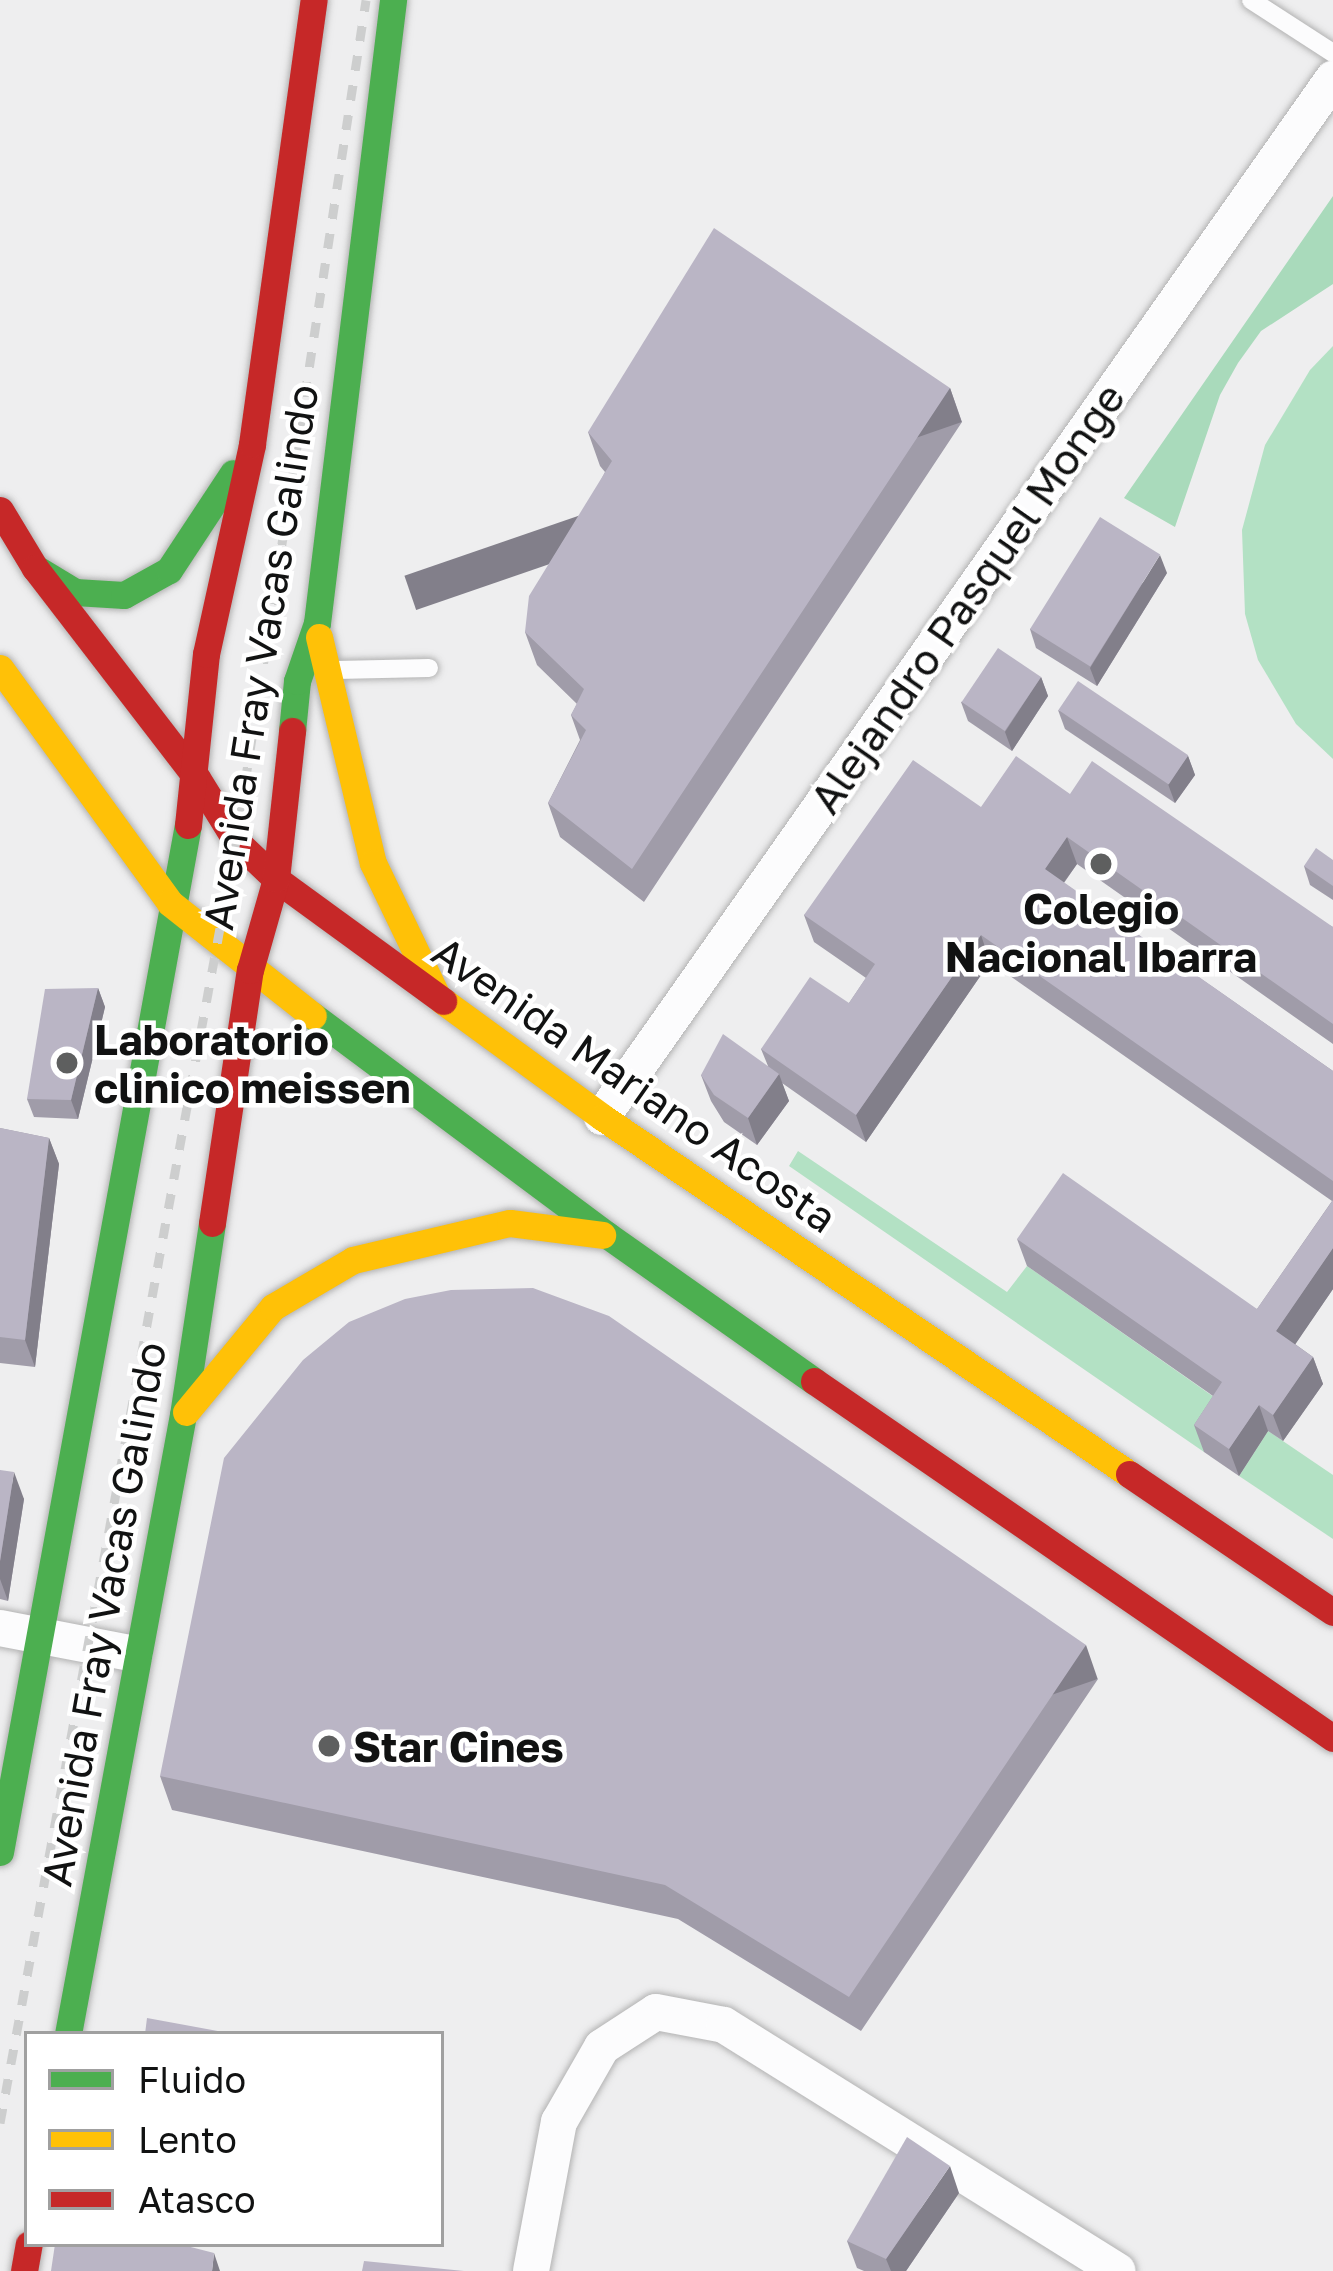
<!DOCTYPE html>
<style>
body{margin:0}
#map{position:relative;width:1333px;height:2271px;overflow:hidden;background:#eeeeef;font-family:"Golos Text",sans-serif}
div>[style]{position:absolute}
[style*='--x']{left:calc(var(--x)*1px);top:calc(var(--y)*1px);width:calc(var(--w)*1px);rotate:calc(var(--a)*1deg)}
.green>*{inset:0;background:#b3e1c4}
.forest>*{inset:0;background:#a9dabb}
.roads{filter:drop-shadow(0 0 3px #b3b3b3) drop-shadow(0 0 3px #b3b3b3)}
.lane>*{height:18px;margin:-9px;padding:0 9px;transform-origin:9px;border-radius:9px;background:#fcfcfd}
.street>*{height:36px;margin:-18px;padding:0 18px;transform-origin:18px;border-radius:18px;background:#fcfcfd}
.fast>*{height:27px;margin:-13.5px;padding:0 13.5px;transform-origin:13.5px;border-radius:13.5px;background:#4caf50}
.slow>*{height:27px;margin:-13.5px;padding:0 13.5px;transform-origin:13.5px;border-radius:13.5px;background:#ffc107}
.jam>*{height:27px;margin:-13.5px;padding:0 13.5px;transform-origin:13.5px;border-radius:13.5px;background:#c62828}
.rail>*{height:9px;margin-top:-4.5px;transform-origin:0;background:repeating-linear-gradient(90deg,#cdcece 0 15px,transparent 0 30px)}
.wall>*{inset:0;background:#a09ca9}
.shaded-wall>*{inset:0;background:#827f8a;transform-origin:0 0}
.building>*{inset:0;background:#bab5c5;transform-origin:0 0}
.dots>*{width:33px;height:33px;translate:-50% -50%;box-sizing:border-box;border:6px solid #fff;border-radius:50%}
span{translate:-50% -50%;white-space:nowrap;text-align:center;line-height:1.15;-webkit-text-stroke:9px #fff;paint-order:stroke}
.street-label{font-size:42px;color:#111212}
.poi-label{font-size:42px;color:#111212;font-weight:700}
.left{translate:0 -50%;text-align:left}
.legend{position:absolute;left:24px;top:2031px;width:420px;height:216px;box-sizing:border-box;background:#fff;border:3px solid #a0a0a0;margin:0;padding:15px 21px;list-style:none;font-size:36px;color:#111212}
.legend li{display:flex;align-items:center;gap:24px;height:60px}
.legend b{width:60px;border:3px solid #a0a0a0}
</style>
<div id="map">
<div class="green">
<i style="clip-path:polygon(1333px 346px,1333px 759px,1296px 724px,1258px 660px,1245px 614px,1242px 530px,1265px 445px,1310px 370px)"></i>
<i style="clip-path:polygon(798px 1151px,1007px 1292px,1027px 1266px,1231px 1409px,1204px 1452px,789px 1166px)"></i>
<i style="clip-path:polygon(1268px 1431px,1333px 1475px,1333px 1539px,1239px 1476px)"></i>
</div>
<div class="forest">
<i style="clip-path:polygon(1333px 196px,1333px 284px,1261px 331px,1238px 363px,1220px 395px,1175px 527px,1124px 498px)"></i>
</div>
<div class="roads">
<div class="lane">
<i style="--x:1251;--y:0;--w:98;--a:32.9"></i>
<i style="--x:336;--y:670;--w:93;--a:-1.2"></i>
</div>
<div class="street">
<i style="--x:602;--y:1117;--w:1270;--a:-54.85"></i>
<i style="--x:0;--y:1628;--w:137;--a:10.9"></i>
<i style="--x:531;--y:2271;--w:152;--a:-79.4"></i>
<i style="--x:559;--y:2122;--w:86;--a:-60.2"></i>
<i style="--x:602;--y:2047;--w:64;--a:-32.9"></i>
<i style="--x:656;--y:2012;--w:69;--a:10.8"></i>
<i style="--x:724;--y:2025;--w:464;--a:32"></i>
</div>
<div class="fast">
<i style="--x:37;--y:569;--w:44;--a:31.2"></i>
<i style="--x:75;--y:592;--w:49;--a:3.5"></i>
<i style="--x:124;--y:595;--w:51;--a:-29.1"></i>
<i style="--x:169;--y:570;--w:116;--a:-56.6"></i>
<i style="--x:292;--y:731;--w:50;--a:-84.3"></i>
<i style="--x:297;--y:681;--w:61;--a:-71"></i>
<i style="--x:317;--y:623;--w:628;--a:-83.04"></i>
<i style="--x:313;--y:1016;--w:367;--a:36.7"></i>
<i style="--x:607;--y:1235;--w:253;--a:35.2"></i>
<i style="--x:0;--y:1852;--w:1044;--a:-79.63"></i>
<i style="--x:68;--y:2034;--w:630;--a:-79.48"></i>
<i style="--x:183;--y:1415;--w:194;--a:-81.4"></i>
</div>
<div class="slow">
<i style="--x:319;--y:637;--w:232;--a:76.6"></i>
<i style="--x:373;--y:863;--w:143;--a:64.3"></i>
<i style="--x:0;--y:668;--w:290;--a:54.1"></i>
<i style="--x:170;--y:903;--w:182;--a:38.3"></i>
<i style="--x:443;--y:1001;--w:197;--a:36.1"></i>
<i style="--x:602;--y:1117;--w:637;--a:34.11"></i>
<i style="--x:186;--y:1412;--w:136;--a:-50.4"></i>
<i style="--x:273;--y:1307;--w:93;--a:-30.4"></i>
<i style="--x:353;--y:1260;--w:161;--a:-13.3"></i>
<i style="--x:510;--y:1223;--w:93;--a:7.4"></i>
</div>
<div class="jam">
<i style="--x:0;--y:510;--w:68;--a:58.9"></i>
<i style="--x:35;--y:568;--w:265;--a:52.4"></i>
<i style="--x:197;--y:778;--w:74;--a:58.2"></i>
<i style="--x:236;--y:841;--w:55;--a:43.5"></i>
<i style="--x:276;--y:879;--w:207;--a:36.1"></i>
<i style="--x:188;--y:825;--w:172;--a:-84"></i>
<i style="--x:206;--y:654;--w:215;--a:-77.6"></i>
<i style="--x:252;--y:444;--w:448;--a:-82.1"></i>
<i style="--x:212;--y:1223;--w:256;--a:-81.5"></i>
<i style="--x:250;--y:970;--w:95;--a:-74.1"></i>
<i style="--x:276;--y:879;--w:149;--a:-83.8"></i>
<i style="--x:814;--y:1381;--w:630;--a:34.52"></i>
<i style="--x:1129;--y:1474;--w:246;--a:34.1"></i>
<i style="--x:24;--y:2271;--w:27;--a:-80"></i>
</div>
</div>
<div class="rail">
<i style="--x:0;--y:2123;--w:1304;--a:-79.57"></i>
<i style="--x:236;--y:841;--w:851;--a:-81.21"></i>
</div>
<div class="wall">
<i style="clip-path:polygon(950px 388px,962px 422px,644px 902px,560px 837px,548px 803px,580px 740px,571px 715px,577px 704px,537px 665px,525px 632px,605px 472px,600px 466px,588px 432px)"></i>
<i style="clip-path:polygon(1167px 573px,1097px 686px,1036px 648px,1030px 629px)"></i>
<i style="clip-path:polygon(1041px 677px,1048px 696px,1012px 751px,968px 721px,961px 702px)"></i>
<i style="clip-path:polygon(1058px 710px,1188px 756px,1195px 775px,1175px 803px,1065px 729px)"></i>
<i style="clip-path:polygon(1070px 794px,1333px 927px,1333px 1044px,1077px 864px,1064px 883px,1333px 1071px,1333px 1289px,1295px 1344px,1313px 1357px,1323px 1384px,1283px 1441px,1268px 1431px,1239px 1476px,1204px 1452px,1194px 1425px,1213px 1396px,1027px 1266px,1017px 1239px,1257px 1309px,1332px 1201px,990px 962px,866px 1142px,782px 1083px,789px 1101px,757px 1145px,724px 1122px,711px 1101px,701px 1075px,768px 1066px,761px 1049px,849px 1003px,866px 978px,814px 942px,804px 915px,981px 807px)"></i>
<i style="clip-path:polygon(1333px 860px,1333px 900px,1310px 885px,1304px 866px)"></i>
<i style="clip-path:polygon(98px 988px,105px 1007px,78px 1119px,34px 1117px,27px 1099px)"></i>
<i style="clip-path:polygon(0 1128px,49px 1138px,59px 1164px,35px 1367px,0 1363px)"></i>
<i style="clip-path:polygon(0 1470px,24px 1499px,8px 1601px,0 1599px)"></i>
<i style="clip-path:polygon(1098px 1679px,861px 2031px,678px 1919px,172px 1810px,160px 1776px)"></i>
<i style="clip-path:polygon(959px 2193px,906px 2271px,864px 2271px,857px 2268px,847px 2241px)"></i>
</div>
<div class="shaded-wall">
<i style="left:950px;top:388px;width:36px;height:577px;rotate:71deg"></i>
<i style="clip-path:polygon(1160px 555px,1167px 573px,1097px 686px,1090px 668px)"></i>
<i style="clip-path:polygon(1041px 677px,1048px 696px,1012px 751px,1005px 732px)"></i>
<i style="clip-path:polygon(1188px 756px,1195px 775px,1175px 803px,1168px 784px)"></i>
<i style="clip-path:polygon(1067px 837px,1077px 864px,1054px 896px,1045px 869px)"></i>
<i style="clip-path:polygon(981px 935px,990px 962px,866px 1142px,856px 1115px)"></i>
<i style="clip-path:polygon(98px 988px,105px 1007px,78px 1119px,71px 1100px)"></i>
<i style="clip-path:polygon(779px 1074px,789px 1101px,757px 1145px,748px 1118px)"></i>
<i style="clip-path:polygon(49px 1138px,59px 1164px,35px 1367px,25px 1340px)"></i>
<i style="clip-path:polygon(1333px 1248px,1333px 1289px,1286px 1358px,1276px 1331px)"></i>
<i style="clip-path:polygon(1313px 1357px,1323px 1384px,1283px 1441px,1273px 1415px)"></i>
<i style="clip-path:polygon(1259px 1405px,1268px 1431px,1239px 1476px,1229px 1449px)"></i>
<i style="clip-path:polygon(14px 1472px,24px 1499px,8px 1601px,0 1579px,0 1561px)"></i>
<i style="left:1086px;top:1645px;width:36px;height:424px;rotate:71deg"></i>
<i style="clip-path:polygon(950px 2166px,959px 2193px,906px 2271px,891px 2271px,886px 2259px)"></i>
<i style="clip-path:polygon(214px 2253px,220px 2271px,212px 2271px)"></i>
</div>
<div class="building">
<i style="clip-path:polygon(714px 228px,950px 388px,632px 869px,548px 803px,586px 730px,571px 715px,584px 689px,525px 632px,529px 596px,612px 461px,588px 432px)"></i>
<i style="left:1100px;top:517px;width:71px;height:132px;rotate:32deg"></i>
<i style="left:998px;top:648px;width:52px;height:65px;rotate:34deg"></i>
<i style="left:1078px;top:681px;width:133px;height:35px;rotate:34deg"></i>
<i style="clip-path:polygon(1016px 756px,1070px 794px,1092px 761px,1333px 927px,1333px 1024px,1067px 837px,1045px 869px,1333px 1071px,1333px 1181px,981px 935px,856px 1115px,761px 1049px,810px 977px,849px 1003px,875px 964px,804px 915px,913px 760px,981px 807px)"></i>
<i style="clip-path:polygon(1316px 848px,1333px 860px,1333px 886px,1304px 866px)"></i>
<i style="clip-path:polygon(98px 988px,71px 1100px,27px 1099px,45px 989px)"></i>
<i style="clip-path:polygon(723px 1034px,779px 1074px,748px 1118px,714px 1095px,701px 1075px)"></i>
<i style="clip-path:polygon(0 1128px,49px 1138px,25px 1340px,0 1337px)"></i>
<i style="clip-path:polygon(1063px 1173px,1257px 1309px,1333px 1200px,1333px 1248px,1276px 1331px,1313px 1357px,1273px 1415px,1259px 1405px,1229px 1449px,1194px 1425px,1222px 1382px,1017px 1239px)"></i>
<i style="clip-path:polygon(533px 1288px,609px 1316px,1086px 1645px,849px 1997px,665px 1885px,160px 1776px,224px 1458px,303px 1360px,349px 1322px,405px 1299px,451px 1290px)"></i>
<i style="clip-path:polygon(0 1470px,14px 1472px,0 1561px)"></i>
<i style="clip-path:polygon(147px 2018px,234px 2034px,145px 2034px)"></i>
<i style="clip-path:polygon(907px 2137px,950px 2166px,886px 2259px,847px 2241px)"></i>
<i style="clip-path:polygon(55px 2244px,179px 2244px,214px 2253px,212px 2271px,51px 2271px)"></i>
<i style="clip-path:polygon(364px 2261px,464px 2271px,362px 2271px)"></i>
</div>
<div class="dots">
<i style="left:1101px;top:864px;background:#5e5f5f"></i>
<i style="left:67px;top:1063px;background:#5e5f5f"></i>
<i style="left:329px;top:1746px;background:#5e5f5f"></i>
</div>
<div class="street-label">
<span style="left:967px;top:598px;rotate:-55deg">Alejandro Pasquel Monge</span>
<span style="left:260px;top:657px;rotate:-81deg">Avenida Fray Vacas Galindo</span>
<span style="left:635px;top:1084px;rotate:35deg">Avenida Mariano Acosta</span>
<span style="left:103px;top:1614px;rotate:-80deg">Avenida Fray Vacas Galindo</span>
</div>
<div class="poi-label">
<span style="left:1101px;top:932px">Colegio<br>Nacional Ibarra</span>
<span class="left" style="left:94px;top:1063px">Laboratorio<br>clinico meissen</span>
<span class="left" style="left:353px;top:1746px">Star Cines</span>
</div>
<ul class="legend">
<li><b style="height:15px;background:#4caf50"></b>Fluido</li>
<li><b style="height:15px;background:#ffc107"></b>Lento</li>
<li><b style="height:15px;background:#c62828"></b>Atasco</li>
</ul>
</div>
